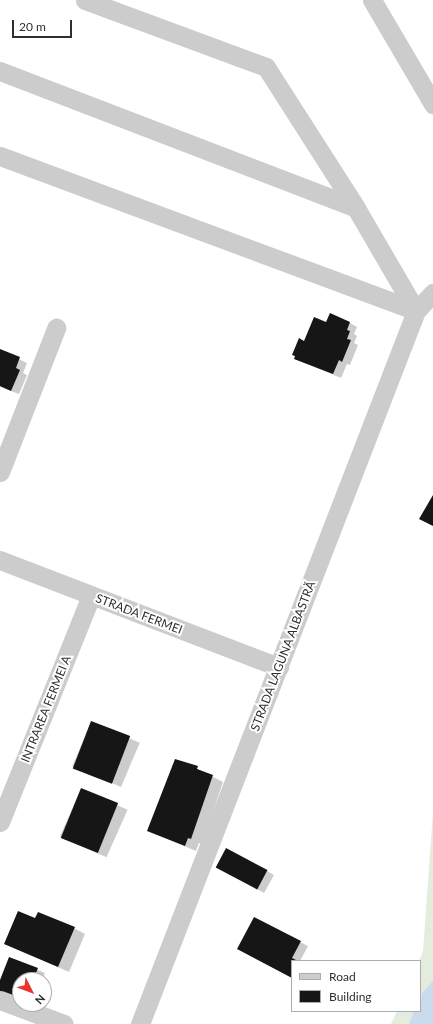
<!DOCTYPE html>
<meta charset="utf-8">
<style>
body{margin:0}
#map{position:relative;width:433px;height:1024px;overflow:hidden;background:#fff;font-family:Lato,sans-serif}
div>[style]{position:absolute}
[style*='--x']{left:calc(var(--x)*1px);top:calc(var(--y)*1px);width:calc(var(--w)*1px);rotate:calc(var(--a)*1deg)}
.green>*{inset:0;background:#e4eddd}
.water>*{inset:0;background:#c9dbed}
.shadow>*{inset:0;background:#0003;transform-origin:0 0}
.building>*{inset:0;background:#161616;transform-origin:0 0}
.minor>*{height:19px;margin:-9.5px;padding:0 9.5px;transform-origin:9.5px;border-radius:9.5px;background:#ccc}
span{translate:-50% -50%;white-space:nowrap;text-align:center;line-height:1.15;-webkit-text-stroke:4px #fff;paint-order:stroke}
.street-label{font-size:12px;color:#2f2f2f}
.legend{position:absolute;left:291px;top:960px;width:130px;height:52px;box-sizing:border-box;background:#fff;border:1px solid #acacac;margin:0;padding:5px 7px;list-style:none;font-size:12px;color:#2f2f2f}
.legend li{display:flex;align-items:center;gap:8px;height:20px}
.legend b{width:20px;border:1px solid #acacac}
.north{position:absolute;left:12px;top:972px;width:40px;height:40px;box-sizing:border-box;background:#fff;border:1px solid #acacac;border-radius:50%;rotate:132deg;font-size:11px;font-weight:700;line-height:16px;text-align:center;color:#2f2f2f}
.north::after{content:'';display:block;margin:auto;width:14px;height:18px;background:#e83530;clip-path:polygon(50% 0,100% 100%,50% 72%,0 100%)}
.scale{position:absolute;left:12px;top:20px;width:60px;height:18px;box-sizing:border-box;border:2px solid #2f2f2f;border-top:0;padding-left:5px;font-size:12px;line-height:14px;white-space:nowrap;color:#2f2f2f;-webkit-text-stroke:3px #fff;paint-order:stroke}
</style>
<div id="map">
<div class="green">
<i style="clip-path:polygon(433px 812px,433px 1024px,391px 1024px,397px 1011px,420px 1011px,419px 961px,423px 951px)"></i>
</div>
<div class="water">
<i style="clip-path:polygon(433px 981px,433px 1024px,409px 1024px,414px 1011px,420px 1011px,422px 993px)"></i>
</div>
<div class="shadow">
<i style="clip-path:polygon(327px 323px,350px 323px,357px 327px,354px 334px,357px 336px,354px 343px,358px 345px,350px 365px,347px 364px,341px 378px,295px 359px,305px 342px)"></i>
<i style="clip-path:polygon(0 350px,27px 363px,23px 373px,27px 375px,19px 394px,0 387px)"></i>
<i style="left:91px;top:722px;width:53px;height:48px;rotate:23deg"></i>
<i style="clip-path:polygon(184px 762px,223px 782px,202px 844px,199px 843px,196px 851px,148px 831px)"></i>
<i style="left:81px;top:789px;width:51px;height:52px;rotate:24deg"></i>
<i style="clip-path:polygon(224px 871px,267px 871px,274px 875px,264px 893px)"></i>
<i style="clip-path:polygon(36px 919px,74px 928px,85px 934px,69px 972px,5px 944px)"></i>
<i style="clip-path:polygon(300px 942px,308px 946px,300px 961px,292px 961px,292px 978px,246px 953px)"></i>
<i style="clip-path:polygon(10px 958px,45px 973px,42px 980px,0 983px)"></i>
</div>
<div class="building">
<i style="clip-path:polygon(330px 313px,350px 322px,347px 330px,350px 331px,347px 339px,351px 340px,342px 362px,339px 360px,333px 374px,294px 359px,295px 356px,292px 355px,299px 338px,304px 341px,314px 317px,326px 322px)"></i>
<i style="clip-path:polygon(0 349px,20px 357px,16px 368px,20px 370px,11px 391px,0 386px)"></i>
<i style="clip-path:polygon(433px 495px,433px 526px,419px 519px)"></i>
<i style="left:91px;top:721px;width:42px;height:51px;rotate:21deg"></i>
<i style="clip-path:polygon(175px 759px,198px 766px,197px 769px,213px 775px,191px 839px,188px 838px,185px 846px,147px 831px)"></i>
<i style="left:81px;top:788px;width:40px;height:54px;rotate:22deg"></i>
<i style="left:226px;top:848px;width:47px;height:22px;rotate:28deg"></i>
<i style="clip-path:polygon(18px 911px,35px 918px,38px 912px,75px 927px,58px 967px,4px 944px)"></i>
<i style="clip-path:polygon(254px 917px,301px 941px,292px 958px,298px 961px,292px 961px,292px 978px,237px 949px)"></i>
<i style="clip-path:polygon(9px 957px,38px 968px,33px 980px,20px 980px,20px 1003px,0 995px,0 980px)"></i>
</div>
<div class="minor">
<i style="--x:85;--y:0;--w:193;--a:20.3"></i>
<i style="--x:266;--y:67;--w:167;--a:57.4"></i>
<i style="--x:356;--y:208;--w:119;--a:59.8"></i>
<i style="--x:372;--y:0;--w:121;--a:59.6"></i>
<i style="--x:0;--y:71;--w:381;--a:21"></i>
<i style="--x:0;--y:156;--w:444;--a:20.4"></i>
<i style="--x:0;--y:472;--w:155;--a:-68.7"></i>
<i style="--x:0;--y:560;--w:299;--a:21"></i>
<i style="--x:0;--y:822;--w:244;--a:-68.1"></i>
<i style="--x:0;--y:1000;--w:68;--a:20.6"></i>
<i style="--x:140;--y:1024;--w:765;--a:-68.84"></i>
<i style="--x:416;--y:311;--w:25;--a:-47"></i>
</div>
<div class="street-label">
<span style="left:139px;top:614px;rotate:21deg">STRADA FERMEI</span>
<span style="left:283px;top:656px;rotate:-69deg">STRADA LAGUNA ALBASTRĂ</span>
<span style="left:46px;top:709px;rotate:-68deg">INTRAREA FERMEI A</span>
</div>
<ul class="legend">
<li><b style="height:5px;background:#ccc"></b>Road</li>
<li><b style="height:11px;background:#161616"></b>Building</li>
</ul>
<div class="north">N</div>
<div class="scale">20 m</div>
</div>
